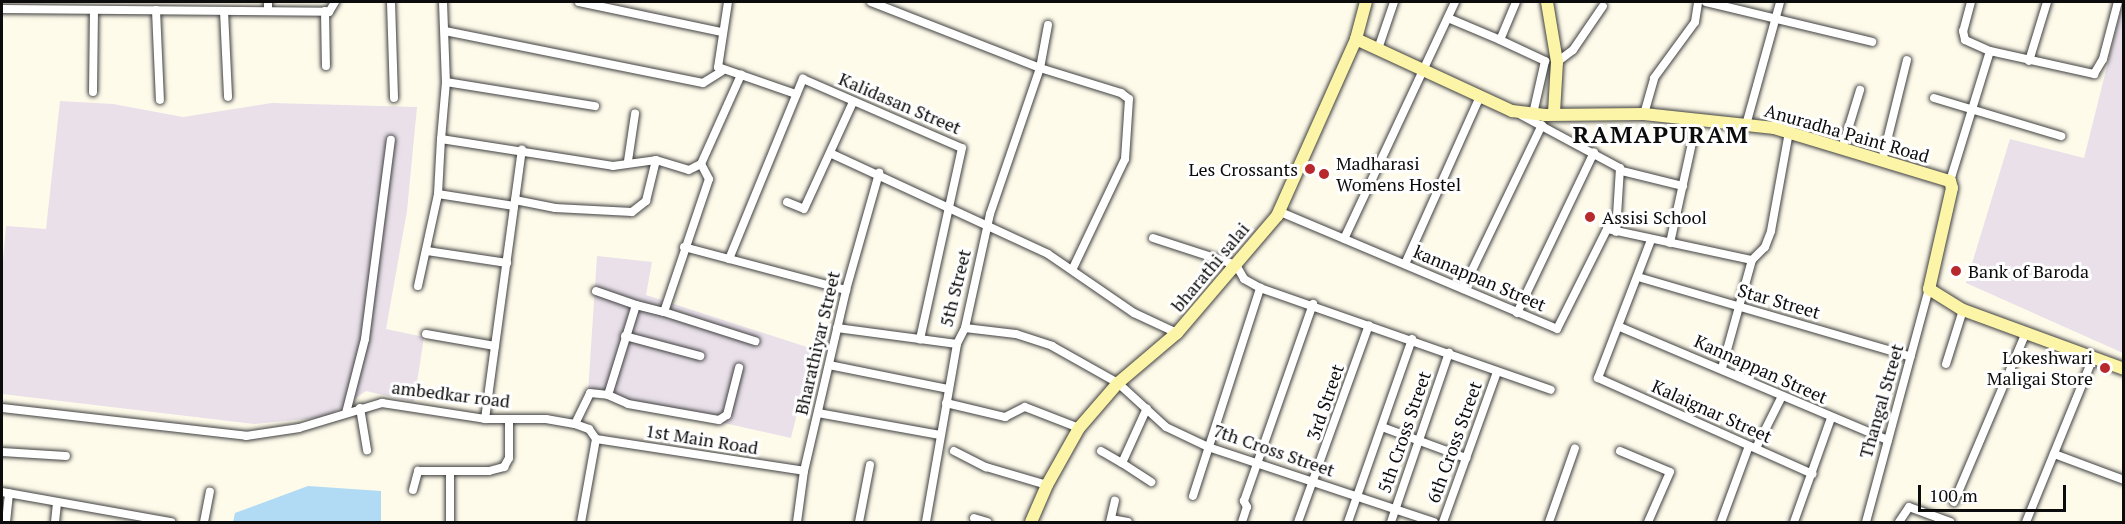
<!DOCTYPE html>
<style>
body{margin:0}
#map{position:relative;width:2125px;height:524px;overflow:hidden;background:#fefbeb;font-family:"PT Serif",serif}
div>[style]{position:absolute}
[style*='--x']{left:calc(var(--x)*1px);top:calc(var(--y)*1px);width:calc(var(--w)*1px);rotate:calc(var(--a)*1deg)}
.industrial>*{inset:0;background:#e9e0ea}
.water>*{inset:0;background:#b1daf4}
.roads{filter:drop-shadow(0 0 2px #3f3f3f) drop-shadow(0 0 2px #3f3f3f)}
.street>*{height:8px;margin:-4px;padding:0 4px;transform-origin:4px;border-radius:4px;background:#fff}
.secondary>*{height:12px;margin:-6px;padding:0 6px;transform-origin:6px;border-radius:6px;background:#fcf5a8}
.dots>*{width:16px;height:16px;translate:-50% -50%;box-sizing:border-box;border:3px solid #fff;border-radius:50%}
span{translate:-50% -50%;white-space:nowrap;text-align:center;line-height:1.15;-webkit-text-stroke:6px #fff;paint-order:stroke}
.street-label{font-size:18px;color:#0c0c0c}
.poi-label{font-size:18px;color:#0c0c0c}
.left{translate:0 -50%;text-align:left}
.right{translate:-100% -50%;text-align:right}
.district-label{font-size:24px;color:#0c0c0c;font-weight:700;letter-spacing:1.5px}
.frame{position:absolute;inset:0;border:3px solid #0c0c0c;pointer-events:none}
.scale{position:absolute;left:1918px;top:485px;width:148px;height:27px;box-sizing:border-box;border:3px solid #0c0c0c;border-top:0;padding-left:8px;font-size:18px;line-height:21px;white-space:nowrap;color:#0c0c0c;-webkit-text-stroke:4px #fff;paint-order:stroke}
</style>
<div id="map">
<div class="industrial">
<i style="clip-path:polygon(2123px 2px,2124px 2px,2123px 353px,1966px 283px,2010px 139px,2084px 158px)"></i>
<i style="clip-path:polygon(60px 101px,113px 104px,183px 117px,272px 103px,417px 107px,407px 211px,386px 329px,424px 337px,414px 402px,366px 391px,327px 417px,254px 424px,2px 394px,2px 272px,6px 226px,46px 229px)"></i>
<i style="clip-path:polygon(597px 256px,652px 262px,646px 295px,813px 349px,791px 438px,588px 392px)"></i>
</div>
<div class="water">
<i style="clip-path:polygon(308px 486px,381px 491px,381px 522px,233px 522px,235px 513px)"></i>
</div>
<div class="roads">
<div class="street">
<i style="--x:268;--y:2;--w:9;--a:90"></i>
<i style="--x:391;--y:2;--w:96;--a:88.2"></i>
<i style="--x:443;--y:2;--w:80;--a:87.9"></i>
<i style="--x:446;--y:82;--w:57;--a:95"></i>
<i style="--x:441;--y:139;--w:174;--a:8.9"></i>
<i style="--x:613;--y:166;--w:43;--a:-7.9"></i>
<i style="--x:656;--y:160;--w:34;--a:17"></i>
<i style="--x:689;--y:170;--w:13;--a:-27"></i>
<i style="--x:701;--y:164;--w:98;--a:-65.8"></i>
<i style="--x:579;--y:2;--w:145;--a:11.9"></i>
<i style="--x:728;--y:2;--w:66;--a:98.7"></i>
<i style="--x:718;--y:67;--w:83;--a:19.1"></i>
<i style="--x:871;--y:2;--w:181;--a:21.3"></i>
<i style="--x:1040;--y:68;--w:154;--a:108.9"></i>
<i style="--x:990;--y:214;--w:117;--a:102.4"></i>
<i style="--x:965;--y:328;--w:18;--a:117"></i>
<i style="--x:957;--y:344;--w:181;--a:99.9"></i>
<i style="--x:1516;--y:2;--w:41;--a:112.8"></i>
<i style="--x:1500;--y:40;--w:50;--a:25"></i>
<i style="--x:1545;--y:61;--w:54;--a:102.8"></i>
<i style="--x:1706;--y:2;--w:171;--a:13.5"></i>
<i style="--x:1971;--y:2;--w:30;--a:105"></i>
<i style="--x:1963;--y:31;--w:9;--a:77"></i>
<i style="--x:1965;--y:40;--w:27;--a:24"></i>
<i style="--x:2;--y:9;--w:327;--a:0.5"></i>
<i style="--x:329;--y:12;--w:12;--a:-59"></i>
<i style="--x:156;--y:10;--w:90;--a:87.5"></i>
<i style="--x:224;--y:11;--w:86;--a:87.3"></i>
<i style="--x:325;--y:11;--w:55;--a:89"></i>
<i style="--x:1448;--y:18;--w:56;--a:22.9"></i>
<i style="--x:1048;--y:25;--w:44;--a:100.5"></i>
<i style="--x:1040;--y:68;--w:85;--a:17.2"></i>
<i style="--x:1121;--y:93;--w:10;--a:37"></i>
<i style="--x:1129;--y:99;--w:60;--a:93.8"></i>
<i style="--x:1125;--y:159;--w:121;--a:115.5"></i>
<i style="--x:445;--y:31;--w:263;--a:11.4"></i>
<i style="--x:703;--y:83;--w:22;--a:-32"></i>
<i style="--x:1378;--y:49;--w:50;--a:-71.2"></i>
<i style="--x:2029;--y:61;--w:62;--a:-73"></i>
<i style="--x:1557;--y:62;--w:20;--a:-37"></i>
<i style="--x:1573;--y:50;--w:53;--a:-55.7"></i>
<i style="--x:446;--y:82;--w:151;--a:9.2"></i>
<i style="--x:93;--y:92;--w:82;--a:-89.3"></i>
<i style="--x:1934;--y:98;--w:133;--a:16.7"></i>
<i style="--x:1644;--y:114;--w:37;--a:-74"></i>
<i style="--x:1654;--y:78;--w:69;--a:-53.8"></i>
<i style="--x:1695;--y:22;--w:20;--a:-81"></i>
<i style="--x:1521;--y:115;--w:112;--a:28.2"></i>
<i style="--x:1620;--y:168;--w:64;--a:93.6"></i>
<i style="--x:1746;--y:125;--w:128;--a:-74.5"></i>
<i style="--x:1842;--y:149;--w:62;--a:-73"></i>
<i style="--x:832;--y:154;--w:238;--a:24.8"></i>
<i style="--x:1048;--y:254;--w:104;--a:34.5"></i>
<i style="--x:1134;--y:313;--w:47;--a:24.9"></i>
<i style="--x:628;--y:161;--w:48;--a:-81.5"></i>
<i style="--x:1882;--y:161;--w:104;--a:-76.1"></i>
<i style="--x:1622;--y:171;--w:63;--a:13.8"></i>
<i style="--x:1950;--y:181;--w:136;--a:-72.9"></i>
<i style="--x:1990;--y:51;--w:107;--a:12.5"></i>
<i style="--x:2094;--y:74;--w:17;--a:-59"></i>
<i style="--x:2103;--y:59;--w:59;--a:-75.3"></i>
<i style="--x:438;--y:194;--w:77;--a:9"></i>
<i style="--x:515;--y:200;--w:41;--a:11.3"></i>
<i style="--x:555;--y:208;--w:77;--a:3"></i>
<i style="--x:632;--y:212;--w:18;--a:-38"></i>
<i style="--x:646;--y:201;--w:42;--a:-76.3"></i>
<i style="--x:787;--y:202;--w:18;--a:22"></i>
<i style="--x:804;--y:209;--w:118;--a:-65.4"></i>
<i style="--x:1278;--y:211;--w:303;--a:22.9"></i>
<i style="--x:1557;--y:329;--w:112;--a:-63.4"></i>
<i style="--x:1607;--y:229;--w:148;--a:12.1"></i>
<i style="--x:1153;--y:238;--w:87;--a:18"></i>
<i style="--x:1236;--y:265;--w:16;--a:60"></i>
<i style="--x:1244;--y:279;--w:18;--a:29"></i>
<i style="--x:1260;--y:288;--w:308;--a:19.3"></i>
<i style="--x:1344;--y:239;--w:262;--a:-64.9"></i>
<i style="--x:1651;--y:240;--w:148;--a:111"></i>
<i style="--x:1598;--y:378;--w:235;--a:24.1"></i>
<i style="--x:1670;--y:243;--w:126;--a:-77.6"></i>
<i style="--x:684;--y:247;--w:168;--a:14.9"></i>
<i style="--x:427;--y:251;--w:81;--a:8.5"></i>
<i style="--x:729;--y:259;--w:195;--a:-67.7"></i>
<i style="--x:803;--y:79;--w:173;--a:23.5"></i>
<i style="--x:962;--y:148;--w:196;--a:102.4"></i>
<i style="--x:1405;--y:264;--w:184;--a:-65.9"></i>
<i style="--x:1638;--y:277;--w:284;--a:16.3"></i>
<i style="--x:418;--y:286;--w:94;--a:-77.7"></i>
<i style="--x:438;--y:194;--w:55;--a:-86.9"></i>
<i style="--x:1463;--y:289;--w:182;--a:-64.3"></i>
<i style="--x:596;--y:291;--w:42;--a:19.3"></i>
<i style="--x:664;--y:312;--w:96;--a:17.7"></i>
<i style="--x:1517;--y:313;--w:178;--a:-64.4"></i>
<i style="--x:1620;--y:327;--w:291;--a:22.9"></i>
<i style="--x:837;--y:328;--w:121;--a:7.6"></i>
<i style="--x:965;--y:328;--w:51;--a:6.7"></i>
<i style="--x:1016;--y:334;--w:38;--a:18"></i>
<i style="--x:1052;--y:346;--w:76;--a:29.3"></i>
<i style="--x:1118;--y:383;--w:65;--a:42.5"></i>
<i style="--x:1166;--y:427;--w:47;--a:25.5"></i>
<i style="--x:1208;--y:447;--w:238;--a:18.4"></i>
<i style="--x:426;--y:334;--w:70;--a:9.9"></i>
<i style="--x:625;--y:336;--w:78;--a:14.9"></i>
<i style="--x:1946;--y:364;--w:57;--a:-72.5"></i>
<i style="--x:829;--y:365;--w:121;--a:11.4"></i>
<i style="--x:1722;--y:368;--w:112;--a:-74.5"></i>
<i style="--x:1752;--y:260;--w:18;--a:-45"></i>
<i style="--x:1765;--y:247;--w:17;--a:-69"></i>
<i style="--x:1771;--y:231;--w:101;--a:-79.7"></i>
<i style="--x:608;--y:395;--w:22;--a:24"></i>
<i style="--x:628;--y:404;--w:92;--a:10"></i>
<i style="--x:719;--y:420;--w:9;--a:-32"></i>
<i style="--x:727;--y:415;--w:49;--a:-75.7"></i>
<i style="--x:946;--y:403;--w:61;--a:13.3"></i>
<i style="--x:1005;--y:417;--w:22;--a:-27"></i>
<i style="--x:1025;--y:407;--w:58;--a:21.3"></i>
<i style="--x:2;--y:408;--w:246;--a:6.5"></i>
<i style="--x:246;--y:436;--w:54;--a:-8.6"></i>
<i style="--x:299;--y:428;--w:87;--a:-16.8"></i>
<i style="--x:382;--y:403;--w:104;--a:8.8"></i>
<i style="--x:485;--y:419;--w:61;--a:0"></i>
<i style="--x:546;--y:419;--w:29;--a:10"></i>
<i style="--x:575;--y:424;--w:15;--a:20"></i>
<i style="--x:589;--y:429;--w:12;--a:55"></i>
<i style="--x:596;--y:439;--w:84;--a:100.2"></i>
<i style="--x:360;--y:408;--w:43;--a:80.5"></i>
<i style="--x:346;--y:413;--w:76;--a:-75.6"></i>
<i style="--x:365;--y:339;--w:201;--a:-82.6"></i>
<i style="--x:818;--y:413;--w:124;--a:10.2"></i>
<i style="--x:485;--y:419;--w:272;--a:-82.2"></i>
<i style="--x:575;--y:424;--w:34;--a:-64"></i>
<i style="--x:590;--y:393;--w:18;--a:6"></i>
<i style="--x:608;--y:395;--w:94;--a:-72.7"></i>
<i style="--x:636;--y:305;--w:29;--a:14"></i>
<i style="--x:664;--y:312;--w:140;--a:-71.3"></i>
<i style="--x:709;--y:179;--w:17;--a:-118"></i>
<i style="--x:1382;--y:427;--w:90;--a:20.3"></i>
<i style="--x:596;--y:439;--w:210;--a:8.7"></i>
<i style="--x:1756;--y:448;--w:58;--a:-63.4"></i>
<i style="--x:954;--y:451;--w:36;--a:27"></i>
<i style="--x:986;--y:467;--w:64;--a:16.4"></i>
<i style="--x:1101;--y:451;--w:24;--a:30"></i>
<i style="--x:1122;--y:463;--w:60;--a:-65.6"></i>
<i style="--x:1620;--y:451;--w:54;--a:22.8"></i>
<i style="--x:1670;--y:472;--w:55;--a:113.7"></i>
<i style="--x:2;--y:452;--w:64;--a:3.6"></i>
<i style="--x:2054;--y:454;--w:75;--a:20.4"></i>
<i style="--x:1122;--y:463;--w:35;--a:33"></i>
<i style="--x:450;--y:471;--w:51;--a:90"></i>
<i style="--x:413;--y:490;--w:20;--a:-75"></i>
<i style="--x:418;--y:471;--w:71;--a:0"></i>
<i style="--x:489;--y:471;--w:16;--a:-15"></i>
<i style="--x:504;--y:467;--w:10;--a:-61"></i>
<i style="--x:509;--y:458;--w:39;--a:-90"></i>
<i style="--x:2;--y:492;--w:172;--a:10.1"></i>
<i style="--x:1193;--y:496;--w:219;--a:-72.1"></i>
<i style="--x:1954;--y:502;--w:185;--a:-67"></i>
<i style="--x:974;--y:518;--w:14;--a:17"></i>
<i style="--x:1111;--y:519;--w:17;--a:10"></i>
<i style="--x:6;--y:522;--w:29;--a:-84"></i>
<i style="--x:55;--y:522;--w:20;--a:-84"></i>
<i style="--x:204;--y:522;--w:31;--a:-79"></i>
<i style="--x:797;--y:522;--w:51;--a:-82.2"></i>
<i style="--x:804;--y:471;--w:186;--a:-76.9"></i>
<i style="--x:846;--y:290;--w:122;--a:-74.2"></i>
<i style="--x:859;--y:522;--w:58;--a:-79.1"></i>
<i style="--x:1110;--y:522;--w:22;--a:-77"></i>
<i style="--x:1242;--y:522;--w:16;--a:-72"></i>
<i style="--x:1247;--y:507;--w:7;--a:-117"></i>
<i style="--x:1244;--y:501;--w:209;--a:-70.7"></i>
<i style="--x:1298;--y:522;--w:209;--a:-70.2"></i>
<i style="--x:1348;--y:522;--w:194;--a:-70.7"></i>
<i style="--x:1391;--y:522;--w:179;--a:-71.1"></i>
<i style="--x:1443;--y:522;--w:159;--a:-70.2"></i>
<i style="--x:1549;--y:522;--w:78;--a:-70.6"></i>
<i style="--x:1721;--y:522;--w:81;--a:-69.8"></i>
<i style="--x:1794;--y:522;--w:110;--a:-70.4"></i>
<i style="--x:1866;--y:522;--w:241;--a:-74.9"></i>
<i style="--x:1899;--y:522;--w:18;--a:-56"></i>
<i style="--x:1909;--y:507;--w:44;--a:20.1"></i>
<i style="--x:2026;--y:522;--w:177;--a:-67.8"></i>
</div>
<div class="secondary">
<i style="--x:1547;--y:2;--w:61;--a:80.5"></i>
<i style="--x:1557;--y:62;--w:51;--a:93.4"></i>
<i style="--x:1356;--y:39;--w:172;--a:24.8"></i>
<i style="--x:1512;--y:111;--w:33;--a:7"></i>
<i style="--x:1545;--y:115;--w:99;--a:-0.6"></i>
<i style="--x:1644;--y:114;--w:131;--a:6.1"></i>
<i style="--x:1774;--y:128;--w:184;--a:16.8"></i>
<i style="--x:1950;--y:181;--w:7;--a:74"></i>
<i style="--x:1952;--y:188;--w:104;--a:102.8"></i>
<i style="--x:1929;--y:289;--w:40;--a:32"></i>
<i style="--x:1963;--y:310;--w:171;--a:20.1"></i>
<i style="--x:1031;--y:522;--w:40;--a:-66.6"></i>
<i style="--x:1047;--y:485;--w:65;--a:-60.7"></i>
<i style="--x:1079;--y:428;--w:60;--a:-49.1"></i>
<i style="--x:1118;--y:383;--w:77;--a:-40.3"></i>
<i style="--x:1177;--y:333;--w:154;--a:-49.5"></i>
<i style="--x:1277;--y:216;--w:194;--a:-65.9"></i>
<i style="--x:1356;--y:39;--w:38;--a:-75"></i>
</div>
</div>
<div class="dots">
<i style="left:1310px;top:169px;background:#b7292d"></i>
<i style="left:1324px;top:174px;background:#b7292d"></i>
<i style="left:1590px;top:217px;background:#b7292d"></i>
<i style="left:1956px;top:271px;background:#b7292d"></i>
<i style="left:2105px;top:368px;background:#b7292d"></i>
</div>
<div class="street-label">
<span style="left:900px;top:103px;rotate:23deg">Kalidasan Street</span>
<span style="left:1847px;top:133px;rotate:16deg">Anuradha Paint Road</span>
<span style="left:1210px;top:267px;rotate:-50deg">bharathi salai</span>
<span style="left:1480px;top:278px;rotate:23deg">kannappan Street</span>
<span style="left:955px;top:288px;rotate:-76deg">5th Street</span>
<span style="left:1779px;top:301px;rotate:16deg">Star Street</span>
<span style="left:817px;top:343px;rotate:-77deg">Bharathiyar Street</span>
<span style="left:1761px;top:369px;rotate:24deg">Kannappan Street</span>
<span style="left:451px;top:394px;rotate:7deg">ambedkar road</span>
<span style="left:1881px;top:401px;rotate:-74deg">Thangal Street</span>
<span style="left:1325px;top:402px;rotate:-71deg">3rd Street</span>
<span style="left:1712px;top:411px;rotate:24deg">Kalaignar Street</span>
<span style="left:1404px;top:432px;rotate:-71deg">5th Cross Street</span>
<span style="left:702px;top:439px;rotate:9deg">1st Main Road</span>
<span style="left:1454px;top:442px;rotate:-70deg">6th Cross Street</span>
<span style="left:1274px;top:450px;rotate:19deg">7th Cross Street</span>
</div>
<div class="poi-label">
<span class="left" style="left:1336px;top:174px">Madharasi<br>Womens Hostel</span>
<span class="right" style="left:1298px;top:169px">Les Crossants</span>
<span class="left" style="left:1602px;top:217px">Assisi School</span>
<span class="left" style="left:1968px;top:271px">Bank of Baroda</span>
<span class="right" style="left:2093px;top:368px">Lokeshwari<br>Maligai Store</span>
</div>
<div class="district-label">
<span style="left:1661px;top:135px">RAMAPURAM</span>
</div>
<div class="frame"></div>
<div class="scale">100 m</div>
</div>
